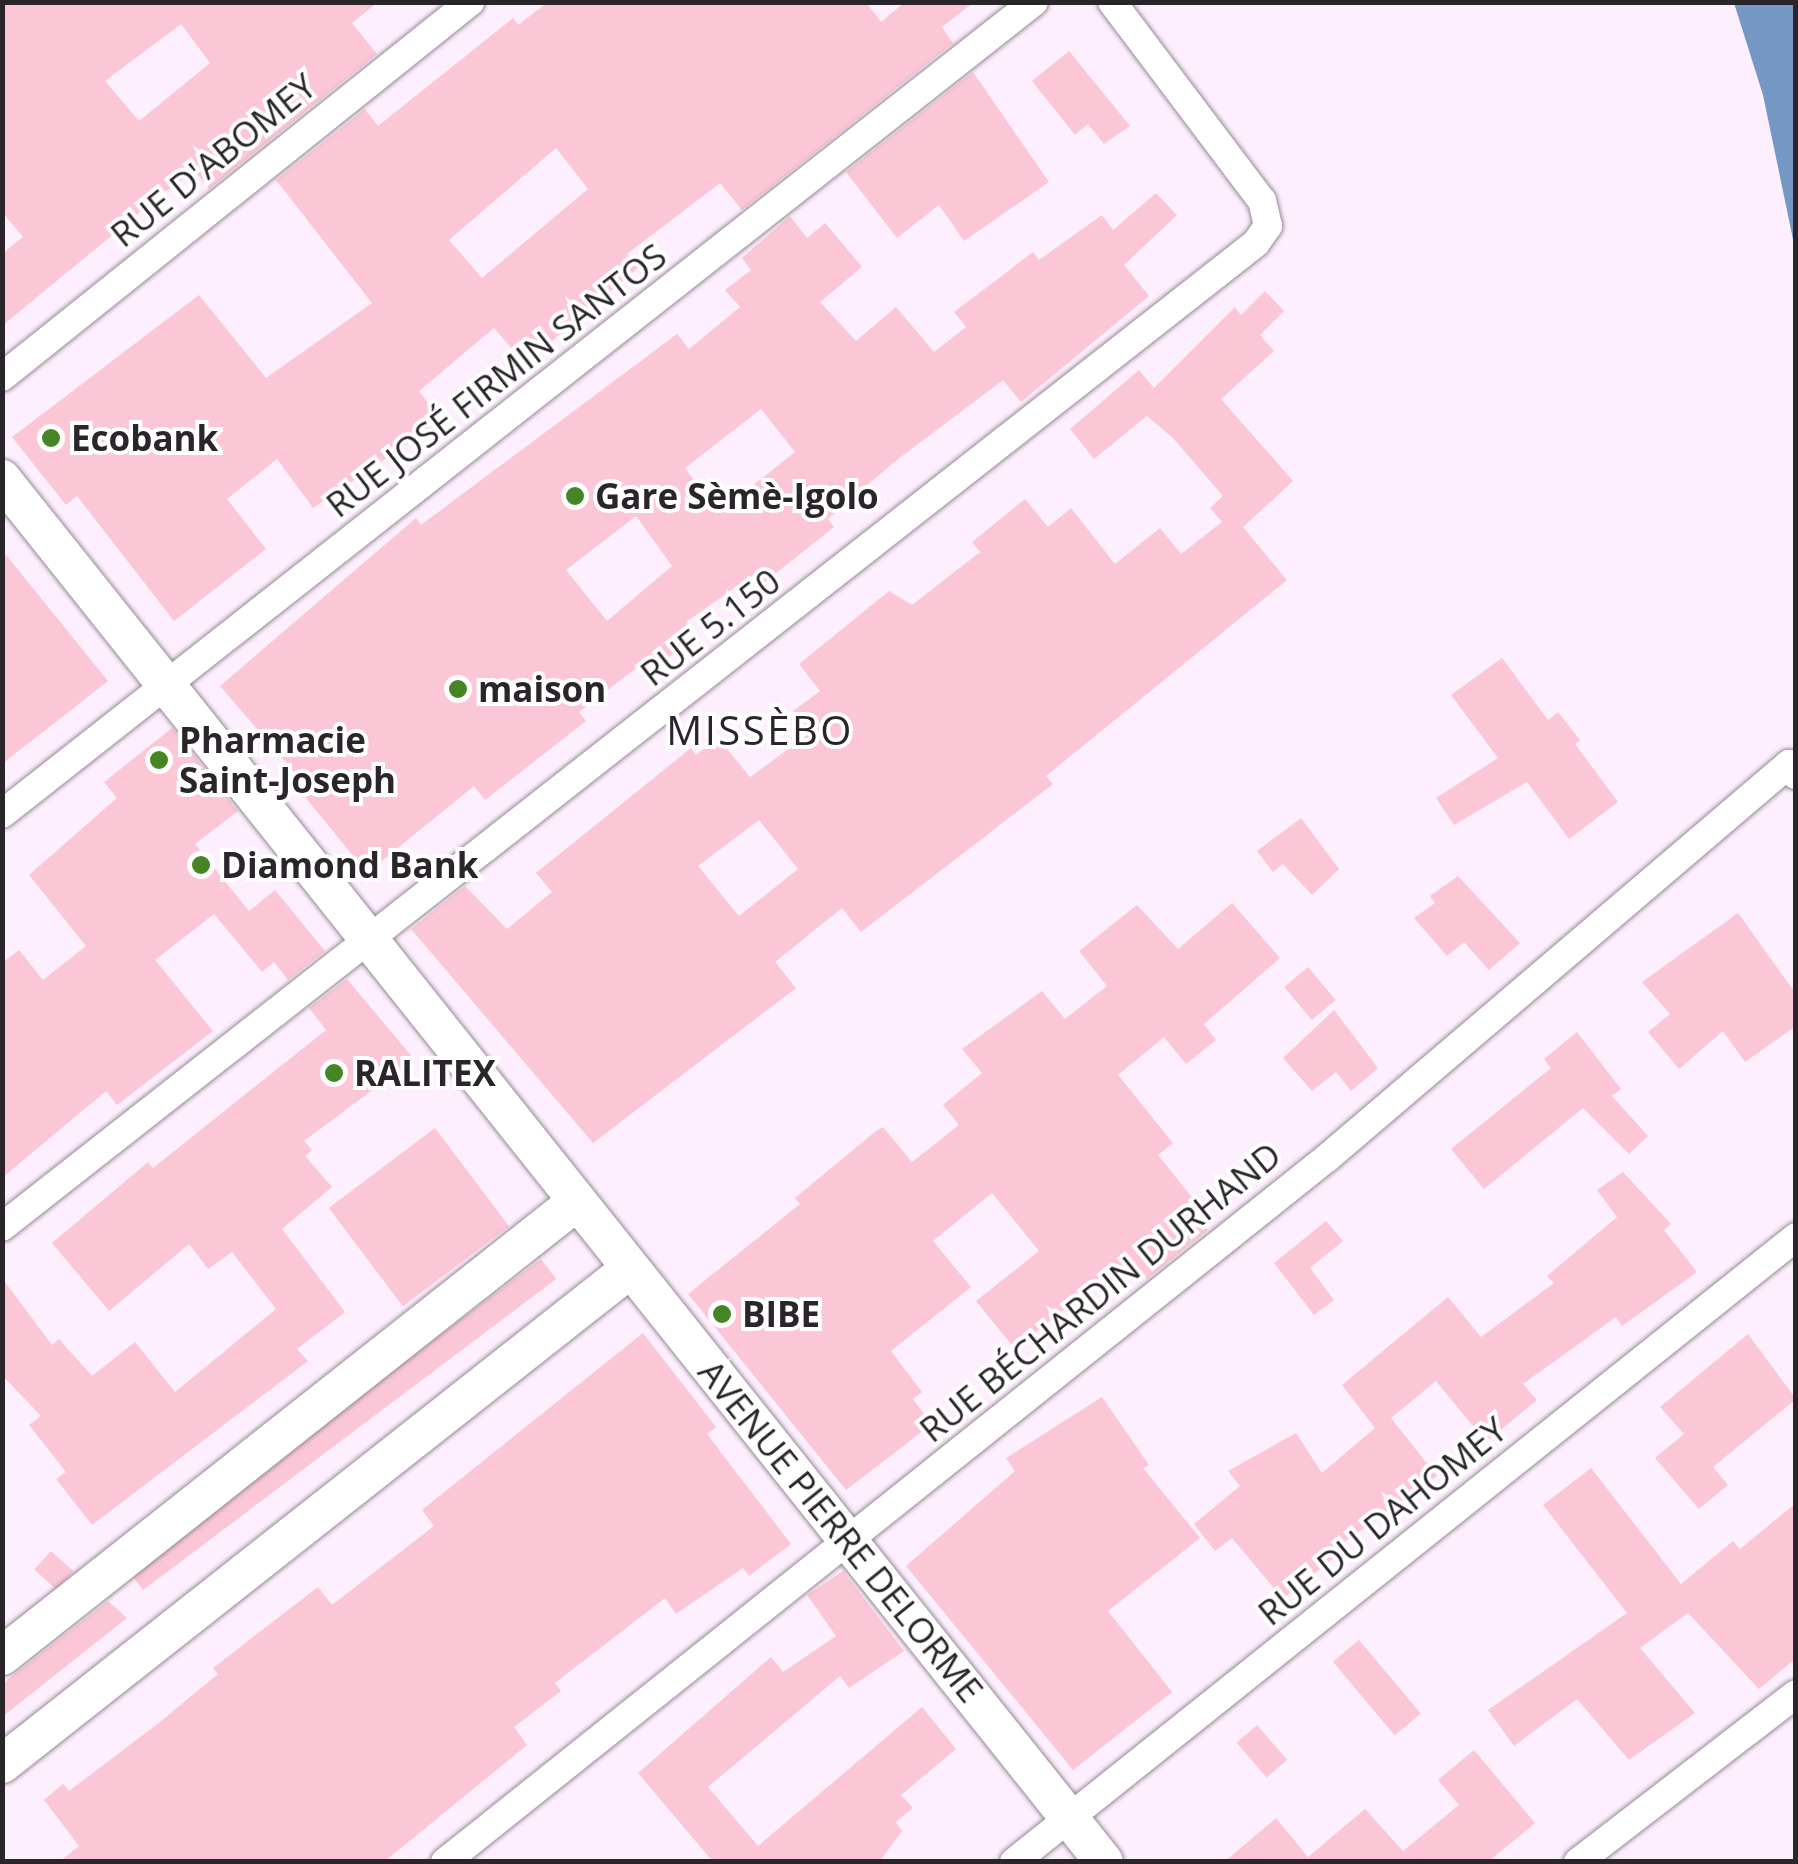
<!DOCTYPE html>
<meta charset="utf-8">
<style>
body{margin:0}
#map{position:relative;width:1798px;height:1864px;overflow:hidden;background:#fdeffd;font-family:"Open Sans",sans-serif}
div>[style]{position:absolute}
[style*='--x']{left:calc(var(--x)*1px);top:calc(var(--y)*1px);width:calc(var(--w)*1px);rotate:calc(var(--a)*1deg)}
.water>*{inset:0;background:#7597c3}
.building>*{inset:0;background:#fbc7d6;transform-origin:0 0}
.roads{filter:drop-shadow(0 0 2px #958996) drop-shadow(0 0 2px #958996)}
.street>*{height:28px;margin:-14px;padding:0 14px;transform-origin:14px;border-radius:14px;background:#fff}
.secondary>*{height:38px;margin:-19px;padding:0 19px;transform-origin:19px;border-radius:19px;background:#fff}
.dots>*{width:28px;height:28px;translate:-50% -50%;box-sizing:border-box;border:5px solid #fff;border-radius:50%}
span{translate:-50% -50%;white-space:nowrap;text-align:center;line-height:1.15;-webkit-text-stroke:8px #fff;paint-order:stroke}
.street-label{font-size:35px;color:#2a252a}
.poi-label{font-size:35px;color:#2a252a;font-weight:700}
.left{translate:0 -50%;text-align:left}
.quarter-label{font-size:40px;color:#2a252a;letter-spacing:2.5px}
.frame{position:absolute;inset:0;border:5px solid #2a252a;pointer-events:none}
</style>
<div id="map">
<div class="water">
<i style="clip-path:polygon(1734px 3px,1795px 3px,1795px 249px,1763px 95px)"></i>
</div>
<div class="building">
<i style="clip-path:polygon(evenodd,2px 2px,378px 2px,352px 23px,377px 54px,209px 189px,195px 171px,162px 194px,2px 326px,2px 254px,23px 237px,2px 212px,2px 2px,181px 24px,210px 63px,139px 121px,105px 81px,181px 24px)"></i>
<i style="clip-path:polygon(evenodd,548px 2px,866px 2px,881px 22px,905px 2px,974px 2px,942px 27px,953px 43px,742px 210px,720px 183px,627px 254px,639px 267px,525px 364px,494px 328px,419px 391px,441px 421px,313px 508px,277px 459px,227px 499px,266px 549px,174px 621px,77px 496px,66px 505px,12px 437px,199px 295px,266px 378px,372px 303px,276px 180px,365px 109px,378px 126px,513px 18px,518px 25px,548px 2px,556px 148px,588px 189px,482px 278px,449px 240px,556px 148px)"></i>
<i style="clip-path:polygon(1069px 51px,1130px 126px,1104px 144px,1088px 124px,1075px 135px,1032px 81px)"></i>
<i style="clip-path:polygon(973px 72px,1049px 182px,964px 241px,939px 205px,897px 238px,846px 172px)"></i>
<i style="clip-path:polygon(evenodd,1156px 193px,1177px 215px,1124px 265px,1149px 296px,1021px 402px,1003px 380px,893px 463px,828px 519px,834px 527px,761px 585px,753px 575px,686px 622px,697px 635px,655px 668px,648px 659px,579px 712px,586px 721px,485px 800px,474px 786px,367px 873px,301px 792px,307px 787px,220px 686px,416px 518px,421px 525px,677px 334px,689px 349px,740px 307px,725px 290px,751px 270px,742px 258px,790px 216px,807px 238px,825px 223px,862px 267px,820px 302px,856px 341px,896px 307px,934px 352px,966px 327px,954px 312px,1033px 252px,1039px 260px,1102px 215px,1113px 230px,1156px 193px,761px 409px,795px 452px,718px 513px,685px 468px,761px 409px,1156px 193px,636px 516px,672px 566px,607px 621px,566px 570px,636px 516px)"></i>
<i style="clip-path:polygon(evenodd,1265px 291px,1284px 311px,1260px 335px,1274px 351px,1221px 399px,1293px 481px,1243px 527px,1287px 580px,1046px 776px,1053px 784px,861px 932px,842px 908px,775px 962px,796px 988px,593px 1143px,411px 929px,465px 886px,507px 929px,552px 892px,536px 873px,691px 748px,696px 755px,718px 738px,750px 777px,810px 733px,793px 711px,820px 691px,799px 664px,889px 591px,912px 605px,980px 552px,972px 542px,1025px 499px,1048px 527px,1071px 508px,1115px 564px,1160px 528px,1181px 554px,1222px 522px,1210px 508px,1223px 496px,1173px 438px,1147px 416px,1094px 459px,1070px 429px,1139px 370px,1154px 388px,1235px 307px,1241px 315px,1265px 291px,759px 820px,798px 869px,739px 916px,698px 866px,759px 820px)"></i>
<i style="clip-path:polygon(2px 550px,108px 681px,2px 764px)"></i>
<i style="clip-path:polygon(1502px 658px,1548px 720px,1558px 712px,1580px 740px,1575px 744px,1618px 802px,1569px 839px,1527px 782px,1454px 825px,1436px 798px,1498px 758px,1451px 695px)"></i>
<i style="clip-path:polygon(172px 728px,238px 811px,195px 844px,249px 911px,275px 890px,325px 951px,288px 980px,274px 962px,262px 972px,214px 914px,155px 960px,213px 1031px,117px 1105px,106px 1091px,2px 1178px,2px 963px,19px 950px,43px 980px,86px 946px,29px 875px,117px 798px,104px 782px)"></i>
<i style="clip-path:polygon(1301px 818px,1339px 869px,1312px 895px,1283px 864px,1273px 872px,1257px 851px)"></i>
<i style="clip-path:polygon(1458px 876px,1520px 943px,1489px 970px,1464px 942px,1447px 956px,1414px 918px,1435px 903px,1430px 896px)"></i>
<i style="clip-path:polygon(1232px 903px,1280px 958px,1204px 1024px,1216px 1040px,1186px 1064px,1164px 1037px,1118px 1075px,1173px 1143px,1158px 1155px,1203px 1211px,1197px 1216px,1208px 1230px,1147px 1279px,1136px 1265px,1124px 1275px,1117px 1267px,1015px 1349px,976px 1301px,1039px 1251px,992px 1193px,933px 1241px,971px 1287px,891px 1351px,922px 1392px,913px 1399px,932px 1424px,846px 1490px,688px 1294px,800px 1204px,795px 1198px,876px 1131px,883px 1127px,912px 1162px,959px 1125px,943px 1105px,982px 1073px,962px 1049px,1042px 991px,1065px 1019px,1107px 986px,1079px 951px,1137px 905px,1178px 949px)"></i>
<i style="clip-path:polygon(1738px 913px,1796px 994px,1796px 1026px,1745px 1062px,1723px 1031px,1679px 1069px,1648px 1032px,1670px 1014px,1642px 982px)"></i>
<i style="left:1308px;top:967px;width:43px;height:31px;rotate:50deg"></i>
<i style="clip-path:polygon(347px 979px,414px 1059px,304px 1141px,312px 1150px,305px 1156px,332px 1187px,282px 1229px,345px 1312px,297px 1349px,308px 1361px,92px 1525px,56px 1479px,66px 1472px,29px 1425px,41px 1416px,2px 1375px,2px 1278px,52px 1345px,59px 1339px,92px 1376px,135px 1342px,175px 1392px,276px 1309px,232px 1252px,208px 1269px,189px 1244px,109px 1311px,52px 1243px,148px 1162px,153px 1168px,326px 1030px,309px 1008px)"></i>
<i style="clip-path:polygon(1334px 1010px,1378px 1068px,1351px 1091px,1336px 1072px,1312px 1091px,1283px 1058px)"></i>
<i style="clip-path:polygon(1577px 1032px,1621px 1089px,1612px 1096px,1648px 1136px,1629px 1154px,1583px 1108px,1484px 1189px,1451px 1149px,1551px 1068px,1544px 1059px)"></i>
<i style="left:435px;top:1128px;width:123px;height:133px;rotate:53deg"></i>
<i style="clip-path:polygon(1623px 1172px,1671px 1224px,1664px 1230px,1697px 1272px,1622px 1326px,1616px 1317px,1523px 1384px,1537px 1400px,1486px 1442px,1436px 1381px,1391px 1418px,1437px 1476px,1332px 1551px,1336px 1556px,1283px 1599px,1232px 1538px,1215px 1551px,1194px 1524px,1240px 1486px,1228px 1471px,1296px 1433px,1322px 1473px,1375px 1428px,1342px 1385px,1448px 1297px,1481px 1337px,1554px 1283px,1547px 1276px,1617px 1217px,1597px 1190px)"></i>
<i style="clip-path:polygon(1326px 1221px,1343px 1241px,1310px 1268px,1334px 1300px,1314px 1315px,1274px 1263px)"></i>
<i style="left:541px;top:1259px;width:25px;height:517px;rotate:53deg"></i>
<i style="clip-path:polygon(643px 1333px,716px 1427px,707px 1434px,791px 1544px,749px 1576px,743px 1568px,676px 1614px,665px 1598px,555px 1683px,561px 1691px,514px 1727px,527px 1745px,384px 1862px,59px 1862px,79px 1846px,44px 1800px,63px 1784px,69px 1791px,160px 1722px,218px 1674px,213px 1668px,318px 1587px,332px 1605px,434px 1526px,422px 1510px)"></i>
<i style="clip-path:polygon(1748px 1334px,1796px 1399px,1713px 1467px,1728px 1485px,1699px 1509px,1655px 1458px,1684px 1434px,1660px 1407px)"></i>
<i style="clip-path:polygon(1102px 1397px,1149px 1465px,1143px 1468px,1200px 1538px,1108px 1611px,1172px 1692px,1073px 1770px,906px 1566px,1015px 1471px,1006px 1458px)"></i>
<i style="clip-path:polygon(1591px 1468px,1681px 1584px,1733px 1541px,1740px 1549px,1796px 1503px,1796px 1658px,1759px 1689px,1688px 1613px,1640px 1648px,1695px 1713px,1629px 1760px,1577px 1699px,1514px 1746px,1488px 1710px,1627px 1613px,1543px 1505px)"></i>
<i style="left:51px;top:1551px;width:30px;height:25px;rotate:42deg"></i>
<i style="clip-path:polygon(843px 1571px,904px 1651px,849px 1688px,840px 1676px,708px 1787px,758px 1846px,922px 1707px,956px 1749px,901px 1795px,913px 1808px,896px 1822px,902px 1831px,879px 1862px,713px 1862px,638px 1773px,771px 1657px,783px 1672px,836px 1636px,807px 1595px)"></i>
<i style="clip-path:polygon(108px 1601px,127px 1618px,2px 1717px,2px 1684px)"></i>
<i style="left:1359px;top:1640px;width:96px;height:34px;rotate:50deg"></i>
<i style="left:1257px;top:1725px;width:46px;height:27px;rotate:49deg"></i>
<i style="clip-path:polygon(1474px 1750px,1535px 1823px,1488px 1862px,1224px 1862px,1276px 1818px,1308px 1857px,1365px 1809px,1403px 1851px,1459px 1805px,1438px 1780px)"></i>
</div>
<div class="roads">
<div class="street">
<i style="--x:2;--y:377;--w:600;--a:-38.7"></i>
<i style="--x:2;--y:814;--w:1313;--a:-38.2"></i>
<i style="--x:2;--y:1227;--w:1594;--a:-38.12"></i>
<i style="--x:1256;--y:243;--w:21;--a:-55"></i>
<i style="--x:1268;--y:226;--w:26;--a:-103"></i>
<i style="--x:1262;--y:201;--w:249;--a:-127"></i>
<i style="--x:445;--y:1862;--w:1129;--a:-38.6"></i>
<i style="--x:1327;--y:1158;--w:607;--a:-40.46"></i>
<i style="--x:1789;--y:764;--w:13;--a:58"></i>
<i style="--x:1014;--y:1862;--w:1001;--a:-38.63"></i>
<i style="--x:1578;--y:1862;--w:275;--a:-37.6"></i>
</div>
<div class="secondary">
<i style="--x:2;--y:479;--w:1768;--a:51.45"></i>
<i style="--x:2;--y:1656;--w:730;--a:-38.33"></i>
<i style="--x:2;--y:1764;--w:800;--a:-38.25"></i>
</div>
</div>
<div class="dots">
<i style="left:51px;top:438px;background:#458526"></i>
<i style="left:575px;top:496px;background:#458526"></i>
<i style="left:458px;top:689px;background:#458526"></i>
<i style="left:159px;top:760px;background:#458526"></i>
<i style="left:201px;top:865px;background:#458526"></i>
<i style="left:334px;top:1073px;background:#458526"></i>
<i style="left:722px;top:1314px;background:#458526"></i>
</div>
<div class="street-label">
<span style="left:213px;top:160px;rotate:-39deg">RUE D'ABOMEY</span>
<span style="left:496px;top:380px;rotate:-38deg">RUE JOSÉ FIRMIN SANTOS</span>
<span style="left:710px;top:627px;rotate:-38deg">RUE 5.150</span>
<span style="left:1100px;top:1292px;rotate:-39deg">RUE BÉCHARDIN DURHAND</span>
<span style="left:1382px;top:1521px;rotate:-39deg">RUE DU DAHOMEY</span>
<span style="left:841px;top:1531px;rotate:51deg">AVENUE PIERRE DELORME</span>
</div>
<div class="poi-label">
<span class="left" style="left:71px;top:438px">Ecobank</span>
<span class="left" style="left:595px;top:496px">Gare Sèmè-Igolo</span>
<span class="left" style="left:478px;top:689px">maison</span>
<span class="left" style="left:179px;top:760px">Pharmacie<br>Saint-Joseph</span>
<span class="left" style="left:221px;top:865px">Diamond Bank</span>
<span class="left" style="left:354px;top:1073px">RALITEX</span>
<span class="left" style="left:742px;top:1314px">BIBE</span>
</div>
<div class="quarter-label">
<span style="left:760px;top:730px">MISSÈBO</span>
</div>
<div class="frame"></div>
</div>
